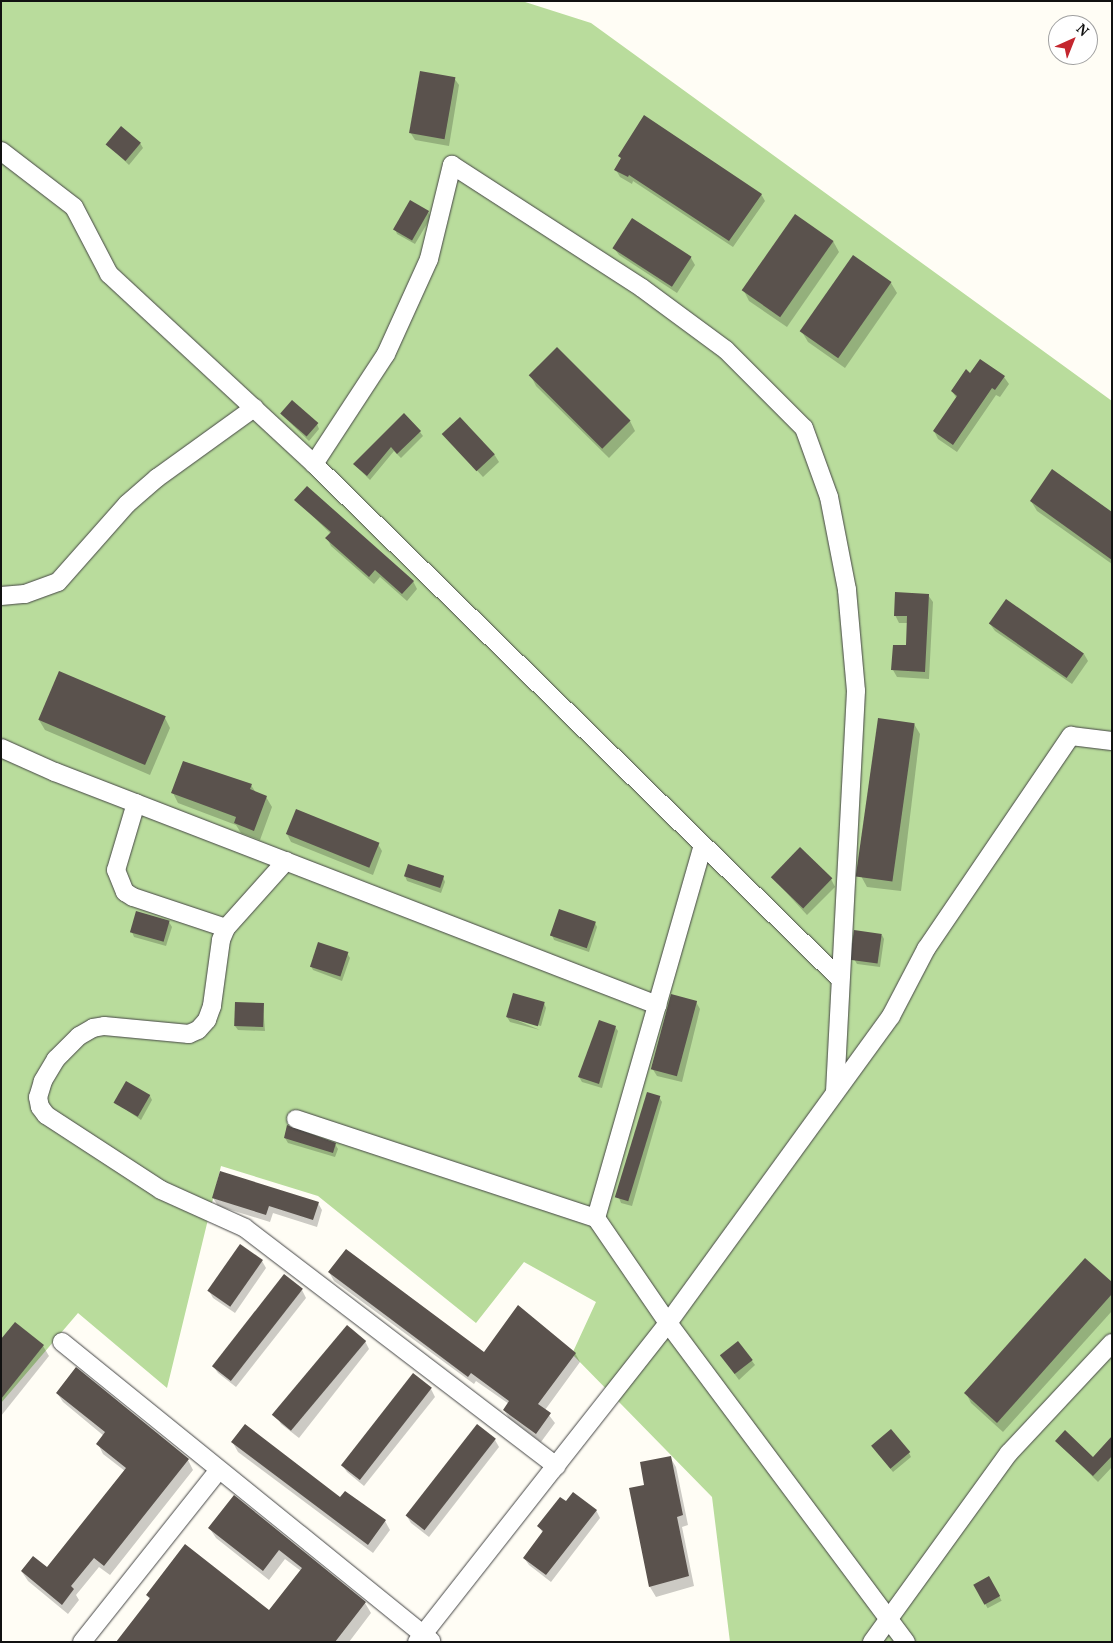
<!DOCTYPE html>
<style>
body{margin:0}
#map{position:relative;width:1113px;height:1643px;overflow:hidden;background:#fffdf5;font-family:"PT Serif",serif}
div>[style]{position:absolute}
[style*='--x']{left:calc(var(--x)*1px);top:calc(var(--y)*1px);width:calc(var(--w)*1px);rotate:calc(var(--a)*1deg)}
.forest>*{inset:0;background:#b9dc9c}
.shadow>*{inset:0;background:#0003;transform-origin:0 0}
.building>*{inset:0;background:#5a524d;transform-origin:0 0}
.roads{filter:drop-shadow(0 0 1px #444) drop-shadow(0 0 1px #444)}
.minor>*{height:18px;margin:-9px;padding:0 9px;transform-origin:9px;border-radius:9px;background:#fff}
span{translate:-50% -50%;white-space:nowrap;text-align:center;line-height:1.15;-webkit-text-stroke:5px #fff;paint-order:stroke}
.frame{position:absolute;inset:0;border:2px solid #111;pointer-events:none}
.north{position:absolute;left:1048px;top:15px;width:50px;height:50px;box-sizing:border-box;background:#fff;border:1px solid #a0a0a0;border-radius:50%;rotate:44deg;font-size:14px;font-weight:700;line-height:20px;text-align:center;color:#111}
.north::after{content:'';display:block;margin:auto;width:18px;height:22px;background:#c4262e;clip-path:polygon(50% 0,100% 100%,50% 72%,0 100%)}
</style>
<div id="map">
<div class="forest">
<i style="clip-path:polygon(1px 1px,522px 1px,591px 23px,1112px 401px,1112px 1642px,730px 1642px,712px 1497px,572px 1354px,596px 1302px,524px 1262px,476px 1323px,318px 1196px,221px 1166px,167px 1388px,78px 1313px,1px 1403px)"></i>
</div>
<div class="shadow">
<i style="clip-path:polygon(454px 78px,459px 85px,449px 146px,415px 140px,410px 132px)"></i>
<i style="clip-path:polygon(140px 143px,143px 148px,129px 165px,108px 145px)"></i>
<i style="clip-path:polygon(620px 156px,761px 194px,765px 201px,733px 247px,633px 181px,632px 184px,620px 177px,616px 170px,622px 160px)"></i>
<i style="clip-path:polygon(428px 212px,431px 217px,415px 244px,397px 234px,395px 229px)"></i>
<i style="clip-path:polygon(632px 220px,691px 258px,695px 265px,677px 293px,619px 255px,614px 248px)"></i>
<i style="clip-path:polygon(833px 241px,839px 252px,787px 327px,749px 301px,744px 291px)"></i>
<i style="clip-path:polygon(891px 283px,897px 293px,845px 368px,808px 342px,802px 332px)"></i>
<i style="clip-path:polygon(971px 374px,1004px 377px,1009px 384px,1000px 397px,996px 395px,957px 452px,938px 439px,934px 431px,957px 399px,952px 391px)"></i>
<i style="clip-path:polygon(531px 376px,630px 421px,635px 431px,609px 458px,536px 386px)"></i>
<i style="clip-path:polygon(281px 414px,317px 424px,319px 429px,309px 441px)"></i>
<i style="clip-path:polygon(420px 432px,423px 436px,401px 458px,394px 451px,370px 480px,354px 464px)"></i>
<i style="clip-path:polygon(444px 434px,494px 454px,499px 462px,483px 477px)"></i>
<i style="clip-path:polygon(296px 500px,413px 581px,417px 589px,407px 601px,380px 577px,374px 584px,331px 546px,327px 538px,331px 534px)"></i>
<i style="clip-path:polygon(1031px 501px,1112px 513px,1112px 564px,1037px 511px)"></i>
<i style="clip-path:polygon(928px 595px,933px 602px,929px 679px,897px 677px,893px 670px,907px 647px,908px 623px,899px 623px,895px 615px)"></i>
<i style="clip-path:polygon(1007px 601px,1084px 654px,1088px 661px,1072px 684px,995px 631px,990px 624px)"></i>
<i style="clip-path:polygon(165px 718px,170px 728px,150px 775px,45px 730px,39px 720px)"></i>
<i style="clip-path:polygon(914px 724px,920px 734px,901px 891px,867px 887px,861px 876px)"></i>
<i style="clip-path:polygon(251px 785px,256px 793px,266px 797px,272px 807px,260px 840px,241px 833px,236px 825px,178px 803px,173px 793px)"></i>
<i style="clip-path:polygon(287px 834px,378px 844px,382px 851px,373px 875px,291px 842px)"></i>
<i style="clip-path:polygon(405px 876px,443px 877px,445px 882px,441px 893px,407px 881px)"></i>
<i style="clip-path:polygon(772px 877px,831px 879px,835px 887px,807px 915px)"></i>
<i style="clip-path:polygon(169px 922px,172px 927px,166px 946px,134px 937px,132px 932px)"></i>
<i style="clip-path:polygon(595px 923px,597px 927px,589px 952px,554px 940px,552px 935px)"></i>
<i style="clip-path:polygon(882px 935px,884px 939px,880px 967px,857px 964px,854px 959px)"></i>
<i style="clip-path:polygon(347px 953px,350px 958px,342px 981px,313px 970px,311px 966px)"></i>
<i style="clip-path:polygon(696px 1002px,700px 1009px,682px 1082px,657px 1076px,652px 1068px)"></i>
<i style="clip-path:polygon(544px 1003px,546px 1008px,541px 1026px,509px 1017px,540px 1030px,510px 1022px,507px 1017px)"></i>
<i style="clip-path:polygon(263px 1004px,265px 1031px,238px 1030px,235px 1026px)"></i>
<i style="clip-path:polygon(615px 1027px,618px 1031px,602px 1088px,582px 1082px,579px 1077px)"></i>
<i style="clip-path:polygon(150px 1096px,152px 1100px,141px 1120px,115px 1102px)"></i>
<i style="clip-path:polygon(659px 1097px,662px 1102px,632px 1206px,621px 1203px,619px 1198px)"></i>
<i style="clip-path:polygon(285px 1138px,335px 1144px,338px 1149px,335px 1157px,288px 1143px)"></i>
<i style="clip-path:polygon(213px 1198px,318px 1203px,322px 1210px,317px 1227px,273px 1213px,270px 1222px,218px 1206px)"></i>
<i style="clip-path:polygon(262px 1261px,266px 1268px,235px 1313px,213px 1298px,209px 1291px)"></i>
<i style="clip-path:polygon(329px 1272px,485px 1354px,575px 1353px,580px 1362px,545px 1410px,555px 1423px,541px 1442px,509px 1418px,504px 1410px,509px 1404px,476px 1381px,474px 1384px,334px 1281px)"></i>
<i style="clip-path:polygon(1112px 1283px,1112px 1311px,1003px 1432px,971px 1403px,966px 1393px)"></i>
<i style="clip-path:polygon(302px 1290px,306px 1298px,236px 1387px,218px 1373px,213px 1366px)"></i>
<i style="clip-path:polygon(1px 1341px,43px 1346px,49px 1356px,1px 1416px)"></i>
<i style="clip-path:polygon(365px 1341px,369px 1349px,299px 1438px,281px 1424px,277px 1417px)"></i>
<i style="clip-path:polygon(725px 1361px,752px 1361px,755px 1365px,739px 1380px)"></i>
<i style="clip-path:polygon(431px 1389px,435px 1397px,364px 1486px,347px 1472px,342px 1465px)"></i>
<i style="clip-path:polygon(57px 1393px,188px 1460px,193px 1470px,110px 1575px,99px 1567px,76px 1595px,79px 1600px,68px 1614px,28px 1581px,22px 1572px,47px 1569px,125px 1471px,103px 1454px,98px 1444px,104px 1436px,63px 1402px)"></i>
<i style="clip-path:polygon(1112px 1438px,1112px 1467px,1098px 1482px,1057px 1441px,1093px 1458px)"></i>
<i style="clip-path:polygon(495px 1440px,499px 1447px,429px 1537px,411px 1523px,406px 1515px)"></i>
<i style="clip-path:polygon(233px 1443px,385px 1521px,390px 1530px,373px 1553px,238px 1452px)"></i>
<i style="clip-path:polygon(875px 1450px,909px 1453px,911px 1457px,893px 1472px)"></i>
<i style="clip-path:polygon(670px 1457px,676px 1467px,688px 1525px,682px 1527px,694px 1586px,656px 1597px,650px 1587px,630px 1489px,646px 1486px)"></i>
<i style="clip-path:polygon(234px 1497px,365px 1603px,371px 1613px,349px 1642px,117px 1642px,150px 1600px,147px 1595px,269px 1612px,301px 1571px,285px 1559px,269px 1580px,216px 1538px,210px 1529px)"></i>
<i style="clip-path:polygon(566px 1503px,596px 1510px,600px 1518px,551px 1582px,529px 1565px,524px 1558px,543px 1534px,539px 1526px)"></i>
<i style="left:989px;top:1577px;width:27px;height:16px;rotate:62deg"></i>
</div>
<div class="building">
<i style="left:420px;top:71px;width:36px;height:63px;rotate:10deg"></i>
<i style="clip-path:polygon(644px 115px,762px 194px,729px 241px,629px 175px,628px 177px,614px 170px,621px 158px,618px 156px)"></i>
<i style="left:121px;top:126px;width:26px;height:24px;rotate:40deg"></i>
<i style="left:410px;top:200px;width:22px;height:34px;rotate:30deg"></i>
<i style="left:795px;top:214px;width:47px;height:93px;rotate:35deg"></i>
<i style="left:632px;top:218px;width:71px;height:36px;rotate:33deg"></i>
<i style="left:853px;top:255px;width:47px;height:93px;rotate:35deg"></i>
<i style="left:557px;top:347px;width:104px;height:40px;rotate:45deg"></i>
<i style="clip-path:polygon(980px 359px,1005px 376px,995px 390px,992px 388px,953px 445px,933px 431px,957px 396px,951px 391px,966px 369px,970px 373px)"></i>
<i style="left:292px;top:400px;width:35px;height:18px;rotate:41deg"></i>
<i style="clip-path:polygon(404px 413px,421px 431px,397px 454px,391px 447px,367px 476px,353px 464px)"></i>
<i style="left:460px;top:417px;width:51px;height:25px;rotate:47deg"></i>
<i style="clip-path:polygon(1052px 469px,1112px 512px,1112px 560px,1030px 501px)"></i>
<i style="clip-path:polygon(307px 486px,414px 581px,402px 594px,375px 570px,369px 577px,325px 538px,331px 532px,294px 500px)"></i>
<i style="clip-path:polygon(895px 592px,929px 594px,925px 672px,891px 670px,893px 645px,906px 645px,907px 616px,894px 616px)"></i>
<i style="left:1006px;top:599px;width:95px;height:30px;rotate:35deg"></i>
<i style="left:59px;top:671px;width:116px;height:53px;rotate:23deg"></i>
<i style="left:878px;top:718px;width:37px;height:160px;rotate:8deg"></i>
<i style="clip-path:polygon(183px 761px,252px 784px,250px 789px,267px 796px,254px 831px,234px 823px,236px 817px,171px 793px)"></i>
<i style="left:296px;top:809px;width:90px;height:27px;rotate:22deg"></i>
<i style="left:800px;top:847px;width:45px;height:42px;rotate:44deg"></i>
<i style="left:408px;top:864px;width:38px;height:13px;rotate:18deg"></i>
<i style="left:559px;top:909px;width:39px;height:28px;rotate:19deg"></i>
<i style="left:136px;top:911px;width:35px;height:22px;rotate:16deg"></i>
<i style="left:854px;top:930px;width:28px;height:30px;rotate:8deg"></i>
<i style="left:318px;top:942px;width:32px;height:26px;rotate:18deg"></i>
<i style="left:513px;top:993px;width:33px;height:25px;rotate:16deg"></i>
<i style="left:671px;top:994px;width:27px;height:78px;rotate:15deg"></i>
<i style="left:235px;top:1002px;width:29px;height:24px;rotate:2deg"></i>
<i style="clip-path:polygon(599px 1020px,616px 1026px,599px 1084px,578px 1077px)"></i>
<i style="left:126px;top:1081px;width:28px;height:25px;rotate:30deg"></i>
<i style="left:647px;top:1092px;width:14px;height:110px;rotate:17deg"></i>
<i style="clip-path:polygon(287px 1125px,336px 1143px,333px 1153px,284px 1138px)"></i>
<i style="clip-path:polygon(220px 1171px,319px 1202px,313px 1220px,269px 1206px,266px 1215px,212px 1198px)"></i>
<i style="left:240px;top:1244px;width:28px;height:57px;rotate:35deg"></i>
<i style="clip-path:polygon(346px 1249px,484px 1352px,518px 1305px,576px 1353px,538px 1404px,551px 1413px,536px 1434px,503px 1410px,509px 1401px,471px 1373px,468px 1377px,328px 1272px)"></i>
<i style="clip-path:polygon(1085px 1258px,1112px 1282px,1112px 1294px,997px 1423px,964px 1393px)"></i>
<i style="left:284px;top:1274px;width:24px;height:117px;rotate:38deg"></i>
<i style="clip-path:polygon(15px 1322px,44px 1345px,1px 1399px,1px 1339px)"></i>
<i style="left:347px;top:1325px;width:25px;height:117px;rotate:40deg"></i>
<i style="left:738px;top:1341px;width:24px;height:23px;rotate:52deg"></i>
<i style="clip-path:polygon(76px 1367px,189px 1459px,104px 1566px,94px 1558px,71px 1586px,74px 1589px,62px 1605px,21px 1571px,33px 1556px,47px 1567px,126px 1468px,96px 1444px,105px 1432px,56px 1393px)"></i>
<i style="left:413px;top:1373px;width:24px;height:117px;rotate:38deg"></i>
<i style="clip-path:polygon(245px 1424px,340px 1497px,345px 1491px,386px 1520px,368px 1545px,231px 1442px)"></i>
<i style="left:477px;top:1424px;width:24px;height:116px;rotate:38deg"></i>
<i style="left:891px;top:1429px;width:30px;height:26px;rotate:50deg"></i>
<i style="clip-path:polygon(1065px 1430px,1093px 1457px,1112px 1436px,1112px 1456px,1093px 1476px,1055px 1441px)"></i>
<i style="clip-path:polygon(671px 1456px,683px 1515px,677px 1517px,689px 1576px,649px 1587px,629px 1488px,644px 1485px,640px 1462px)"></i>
<i style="clip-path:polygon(573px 1492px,597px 1510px,546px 1575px,523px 1558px,543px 1531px,537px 1526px,560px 1497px,566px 1501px)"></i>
<i style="clip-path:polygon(234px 1495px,366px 1602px,335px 1642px,116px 1642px,150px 1598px,146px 1595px,185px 1544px,269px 1610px,302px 1568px,279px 1550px,263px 1571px,208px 1528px)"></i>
<i style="left:989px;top:1576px;width:23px;height:18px;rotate:61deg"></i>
</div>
<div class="roads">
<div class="minor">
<i style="--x:1;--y:151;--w:92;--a:37.5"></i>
<i style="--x:74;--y:207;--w:76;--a:62.4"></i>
<i style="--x:109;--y:274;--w:280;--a:42.8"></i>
<i style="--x:314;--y:464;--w:735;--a:44.39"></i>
<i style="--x:314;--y:464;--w:131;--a:-56.8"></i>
<i style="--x:386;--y:354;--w:104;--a:-65.6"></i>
<i style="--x:429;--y:259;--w:97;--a:-76.3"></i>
<i style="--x:452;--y:165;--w:226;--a:32.9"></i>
<i style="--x:642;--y:288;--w:104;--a:36.4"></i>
<i style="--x:726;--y:350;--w:110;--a:45"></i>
<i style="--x:804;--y:428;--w:73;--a:70.1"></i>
<i style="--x:829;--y:497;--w:95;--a:79"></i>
<i style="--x:847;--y:590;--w:101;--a:84.9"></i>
<i style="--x:856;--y:691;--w:402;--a:93"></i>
<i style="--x:1;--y:596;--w:24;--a:-5"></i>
<i style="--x:25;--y:594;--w:35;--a:-20"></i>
<i style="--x:58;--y:582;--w:104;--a:-48.5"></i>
<i style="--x:127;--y:504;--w:40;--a:-41"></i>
<i style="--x:157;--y:478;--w:120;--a:-35.8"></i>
<i style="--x:1;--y:748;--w:59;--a:24"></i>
<i style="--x:55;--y:772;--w:646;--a:21.16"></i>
<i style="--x:136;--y:803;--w:70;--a:106.6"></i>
<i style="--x:116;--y:870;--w:24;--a:68"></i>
<i style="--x:125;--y:892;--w:9;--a:32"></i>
<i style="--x:133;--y:897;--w:98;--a:18.4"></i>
<i style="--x:286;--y:861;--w:90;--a:131.8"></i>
<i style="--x:226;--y:928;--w:13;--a:113"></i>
<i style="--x:221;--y:940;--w:67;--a:97.8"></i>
<i style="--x:212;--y:1006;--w:15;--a:110"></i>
<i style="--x:207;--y:1020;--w:13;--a:132"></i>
<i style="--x:198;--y:1030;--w:10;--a:156"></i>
<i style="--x:189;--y:1034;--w:85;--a:-174.6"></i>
<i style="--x:104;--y:1026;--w:11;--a:170"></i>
<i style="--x:93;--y:1028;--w:16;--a:150"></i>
<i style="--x:79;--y:1036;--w:33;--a:135"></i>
<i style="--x:56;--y:1059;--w:26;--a:121"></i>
<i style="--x:43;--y:1081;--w:17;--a:107"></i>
<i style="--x:38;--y:1097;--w:10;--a:79"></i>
<i style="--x:40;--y:1107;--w:10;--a:53"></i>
<i style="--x:46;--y:1115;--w:137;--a:33.1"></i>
<i style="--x:161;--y:1190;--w:92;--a:24.3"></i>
<i style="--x:245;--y:1228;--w:392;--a:37.4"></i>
<i style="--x:296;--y:1119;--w:316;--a:18.3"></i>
<i style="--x:596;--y:1218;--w:387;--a:-74"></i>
<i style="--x:596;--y:1218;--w:127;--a:55.6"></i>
<i style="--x:668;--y:1323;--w:398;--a:53.3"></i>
<i style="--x:62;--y:1342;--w:475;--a:39"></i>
<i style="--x:82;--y:1642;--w:218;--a:-51.5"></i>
<i style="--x:417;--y:1642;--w:406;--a:-51.8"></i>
<i style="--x:668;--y:1323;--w:379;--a:-54"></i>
<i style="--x:891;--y:1016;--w:76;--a:-62.4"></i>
<i style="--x:926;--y:949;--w:258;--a:-55.8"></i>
<i style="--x:1071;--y:736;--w:41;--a:7"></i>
<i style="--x:872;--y:1642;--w:233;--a:-54.1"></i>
<i style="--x:1009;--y:1453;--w:151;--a:-46.9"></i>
</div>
</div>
<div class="frame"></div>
<div class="north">N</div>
</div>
